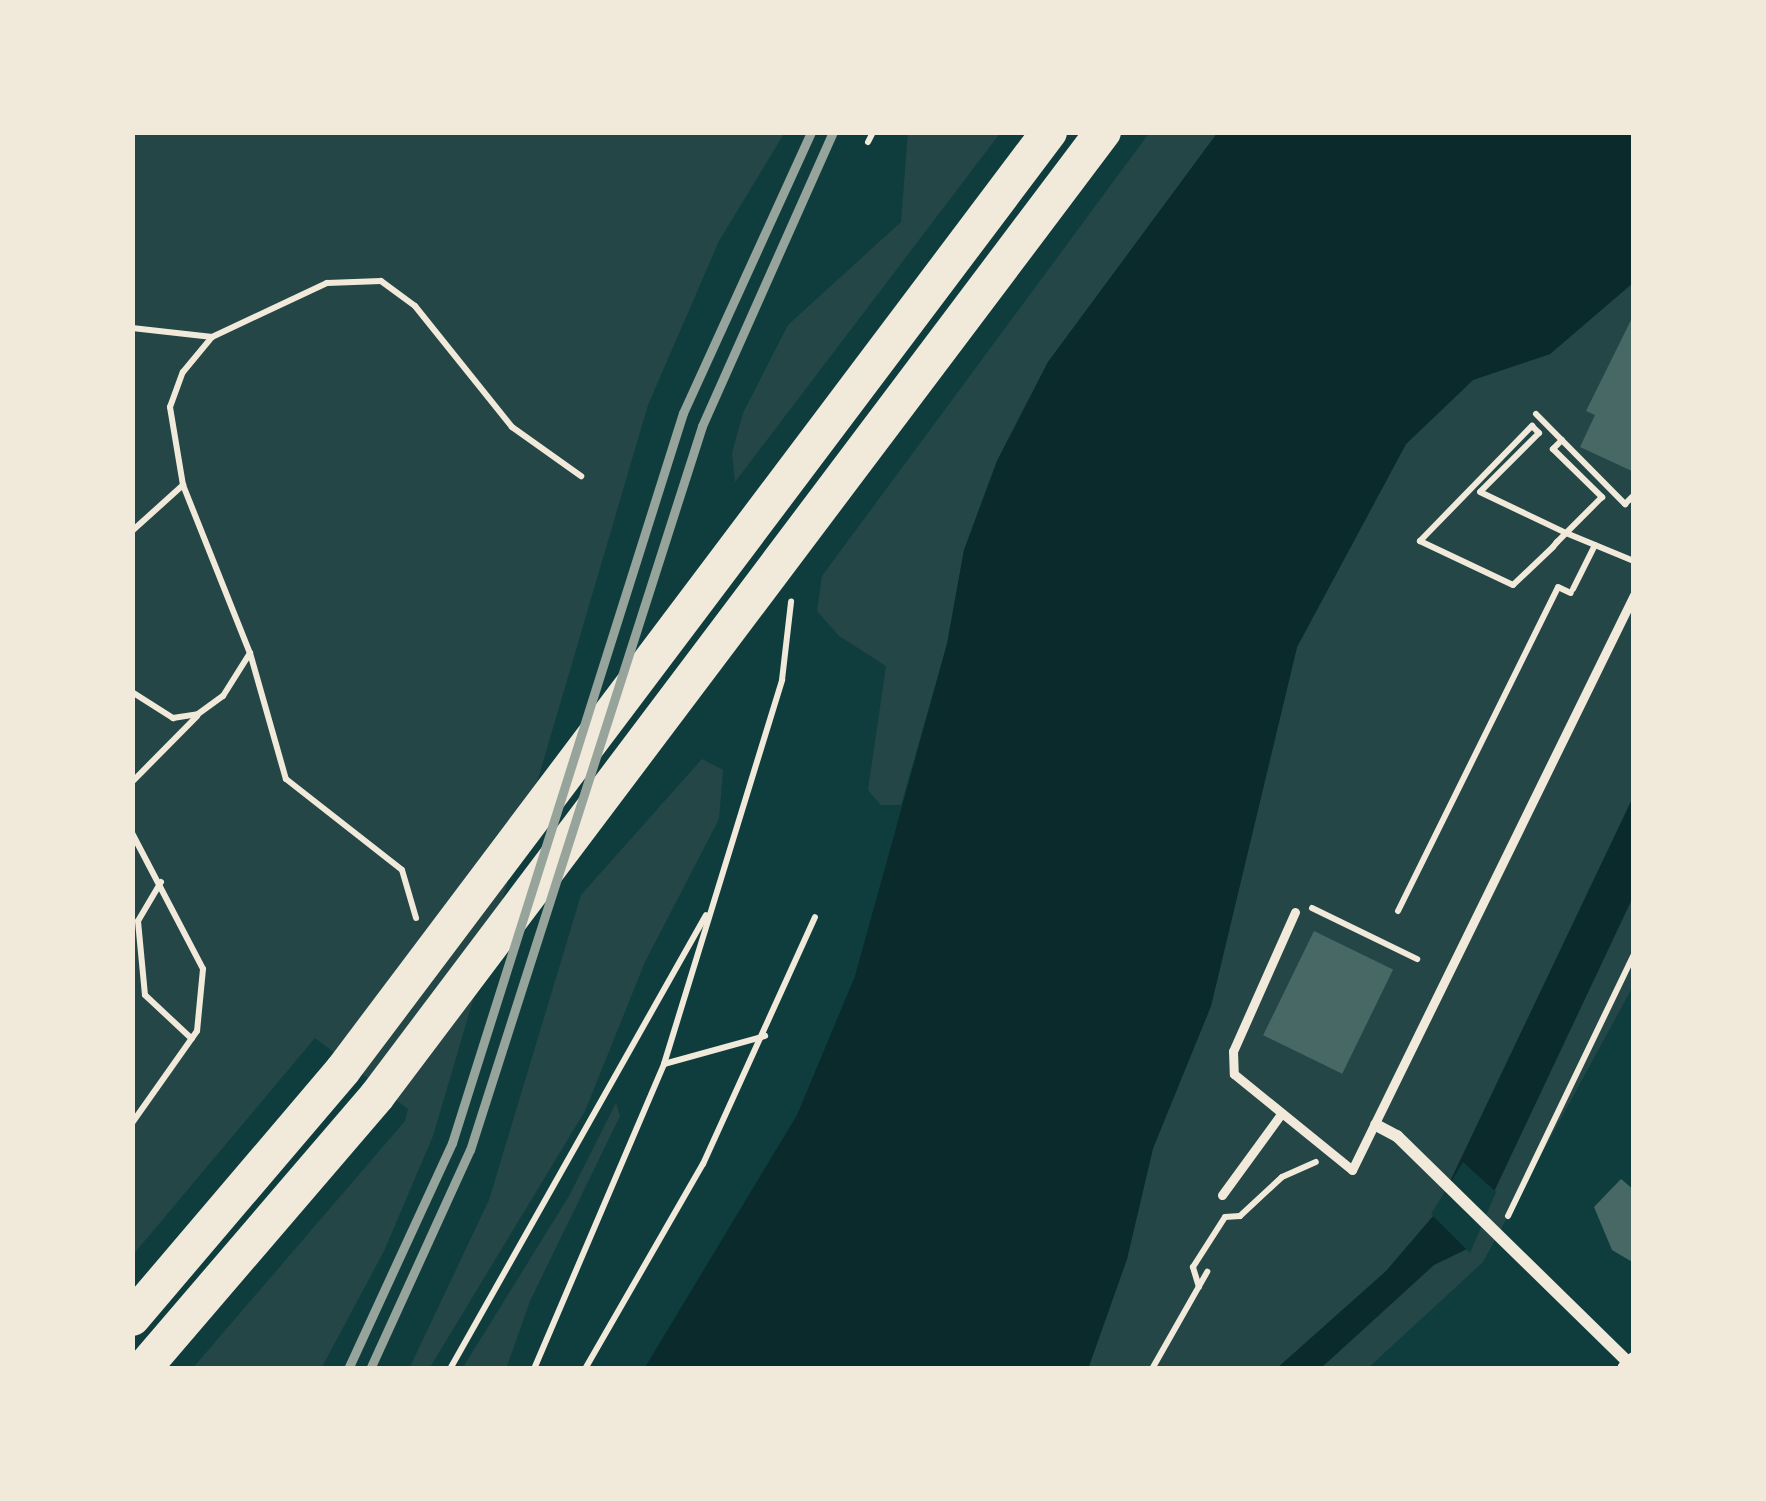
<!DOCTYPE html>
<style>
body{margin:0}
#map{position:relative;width:1766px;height:1501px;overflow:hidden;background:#0f3d3e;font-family:"IBM Plex Sans",sans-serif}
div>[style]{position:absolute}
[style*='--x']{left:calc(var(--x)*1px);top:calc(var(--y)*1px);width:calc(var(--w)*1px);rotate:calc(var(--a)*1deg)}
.green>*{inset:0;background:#244646}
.water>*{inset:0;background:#0a2a2b}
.pier>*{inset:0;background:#0f3d3e}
.building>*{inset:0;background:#486865;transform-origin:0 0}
.path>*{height:6px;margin:-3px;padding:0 3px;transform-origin:3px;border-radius:3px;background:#f1e9da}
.service>*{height:9px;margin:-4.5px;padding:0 4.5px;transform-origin:4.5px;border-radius:4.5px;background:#f1e9da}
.minor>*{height:12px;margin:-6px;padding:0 6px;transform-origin:6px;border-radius:6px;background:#f1e9da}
.tertiary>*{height:21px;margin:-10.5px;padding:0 10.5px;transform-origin:10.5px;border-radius:10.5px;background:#f1e9da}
.motorway>*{height:36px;margin:-18px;padding:0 18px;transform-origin:18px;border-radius:18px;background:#f1e9da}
.rail>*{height:9px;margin:-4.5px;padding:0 4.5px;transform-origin:4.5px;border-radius:4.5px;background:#97a49c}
span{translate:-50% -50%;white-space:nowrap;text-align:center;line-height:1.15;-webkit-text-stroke:9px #f1e9da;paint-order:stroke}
.frame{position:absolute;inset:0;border:135px solid #f1e9da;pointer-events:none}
</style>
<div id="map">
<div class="green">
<i style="clip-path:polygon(132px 132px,785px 132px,719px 241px,648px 405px,433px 1136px,384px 1251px,321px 1369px,192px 1369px,405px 1121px,408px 1109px,315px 1038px,132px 1256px)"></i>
<i style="clip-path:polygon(908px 132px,1001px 132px,735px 482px,732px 453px,743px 413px,788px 325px,901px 222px)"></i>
<i style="clip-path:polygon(1150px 132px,1218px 132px,1048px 362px,997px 461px,964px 550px,947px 644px,901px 805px,881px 805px,868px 790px,886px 666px,839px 636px,817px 611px,822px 576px)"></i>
<i style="clip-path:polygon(1634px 282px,1632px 988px,1483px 1262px,1367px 1369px,1088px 1369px,1127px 1259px,1153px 1149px,1211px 1006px,1297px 647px,1406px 444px,1473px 380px,1550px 354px)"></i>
<i style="clip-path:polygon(702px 759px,723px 770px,719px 819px,645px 962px,585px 1111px,429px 1369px,409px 1369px,489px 1200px,581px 895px)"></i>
<i style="clip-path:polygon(616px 1103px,620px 1116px,530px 1301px,506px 1369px,462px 1369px,569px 1196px)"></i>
</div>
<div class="water">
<i style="clip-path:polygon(1218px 132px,1634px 132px,1634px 282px,1550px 354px,1473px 380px,1406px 444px,1297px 647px,1211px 1006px,1153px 1148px,1127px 1259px,1088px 1369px,644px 1369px,797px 1115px,855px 976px,947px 644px,964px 550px,997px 461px,1048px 362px)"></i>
<i style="clip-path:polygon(1634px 795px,1634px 895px,1467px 1249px,1434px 1265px,1320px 1369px,1276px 1369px,1386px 1271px,1434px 1215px)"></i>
</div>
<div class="pier">
<i style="clip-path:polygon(1463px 1162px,1496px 1192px,1470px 1253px,1431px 1214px)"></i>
</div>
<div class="building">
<i style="clip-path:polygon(1634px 314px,1634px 472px,1580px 447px,1595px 415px,1586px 411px)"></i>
<i style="left:1314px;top:931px;width:88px;height:116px;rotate:26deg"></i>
<i style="clip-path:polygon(1621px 1179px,1634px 1190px,1634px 1263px,1612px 1250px,1594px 1207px)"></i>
</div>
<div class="path">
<i style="--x:868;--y:142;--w:11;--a:-63"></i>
<i style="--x:132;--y:328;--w:81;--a:6.4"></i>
<i style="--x:212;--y:337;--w:127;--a:-25.2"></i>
<i style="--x:327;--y:283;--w:54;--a:-2.1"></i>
<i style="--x:381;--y:281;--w:42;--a:36.3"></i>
<i style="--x:415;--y:306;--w:155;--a:51.3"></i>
<i style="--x:512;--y:427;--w:85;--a:35.4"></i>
<i style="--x:1536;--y:414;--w:127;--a:45.3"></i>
<i style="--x:1625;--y:504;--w:13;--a:-45"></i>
<i style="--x:1562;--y:440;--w:13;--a:135"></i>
<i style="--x:1553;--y:449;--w:69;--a:44.4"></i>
<i style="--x:1602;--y:497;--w:64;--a:135"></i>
<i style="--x:1557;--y:542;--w:6;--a:129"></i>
<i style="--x:1553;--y:547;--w:55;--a:136.5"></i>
<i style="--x:1513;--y:585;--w:103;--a:-154.7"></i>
<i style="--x:1420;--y:541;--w:161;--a:-45.8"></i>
<i style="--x:1532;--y:426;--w:10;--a:45"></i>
<i style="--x:1539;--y:433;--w:83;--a:135"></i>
<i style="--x:1480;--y:492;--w:95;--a:25.5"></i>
<i style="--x:1566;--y:533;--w:74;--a:22.4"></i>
<i style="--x:183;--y:485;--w:181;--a:68.3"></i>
<i style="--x:250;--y:653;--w:131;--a:74.1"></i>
<i style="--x:286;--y:779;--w:147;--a:38.1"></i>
<i style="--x:402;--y:870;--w:50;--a:73.7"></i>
<i style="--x:132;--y:531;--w:69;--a:-42"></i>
<i style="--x:183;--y:485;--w:79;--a:-99.5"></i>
<i style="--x:170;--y:407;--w:37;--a:-70"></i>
<i style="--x:183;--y:372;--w:45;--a:-50.4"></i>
<i style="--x:1573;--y:589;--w:49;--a:-63.4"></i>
<i style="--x:132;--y:692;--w:49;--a:32.4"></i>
<i style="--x:173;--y:718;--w:25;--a:-9"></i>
<i style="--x:198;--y:714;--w:31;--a:-36"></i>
<i style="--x:223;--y:696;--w:51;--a:-57.9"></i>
<i style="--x:132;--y:782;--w:93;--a:-45.4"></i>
<i style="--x:132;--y:833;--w:153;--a:62.4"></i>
<i style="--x:203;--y:969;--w:62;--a:95.5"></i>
<i style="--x:197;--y:1031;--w:113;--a:125.2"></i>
<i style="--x:161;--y:882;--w:45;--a:120.5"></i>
<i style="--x:138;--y:921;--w:74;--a:84.6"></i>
<i style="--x:145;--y:995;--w:64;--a:43.1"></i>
<i style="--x:1312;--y:908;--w:117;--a:25.9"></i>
<i style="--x:1398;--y:911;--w:361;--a:-63.7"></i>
<i style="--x:1558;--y:587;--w:14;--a:25"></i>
<i style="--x:664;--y:1064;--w:105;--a:-15.5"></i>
<i style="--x:1508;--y:1216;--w:291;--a:-64.3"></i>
<i style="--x:1199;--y:1287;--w:21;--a:-107"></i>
<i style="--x:1193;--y:1267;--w:59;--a:-57.4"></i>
<i style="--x:1225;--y:1217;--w:15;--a:-4"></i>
<i style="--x:1240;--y:1216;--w:57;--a:-42.9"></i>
<i style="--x:1282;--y:1177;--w:37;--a:-24"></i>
<i style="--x:450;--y:1369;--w:521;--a:-60.58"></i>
<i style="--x:534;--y:1369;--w:332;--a:-66.9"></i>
<i style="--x:664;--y:1064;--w:402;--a:-72.9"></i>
<i style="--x:782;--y:680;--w:79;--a:-83.4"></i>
<i style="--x:585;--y:1369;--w:237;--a:-60.1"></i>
<i style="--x:703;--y:1164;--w:271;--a:-65.6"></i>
<i style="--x:1152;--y:1369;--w:112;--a:-60.4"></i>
</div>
<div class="service">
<i style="--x:1295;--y:912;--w:152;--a:114"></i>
<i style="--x:1233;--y:1051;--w:23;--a:88"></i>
<i style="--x:1234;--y:1074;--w:152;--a:39.1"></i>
<i style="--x:1352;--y:1170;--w:640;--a:-63.88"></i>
<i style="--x:1222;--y:1195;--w:100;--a:-53.9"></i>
</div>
<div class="minor">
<i style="--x:1376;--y:1125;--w:24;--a:28"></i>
<i style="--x:1397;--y:1136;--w:327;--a:44.4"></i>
</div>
<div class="tertiary">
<i style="--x:1627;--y:1369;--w:10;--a:-45"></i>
</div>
<div class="motorway">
<i style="--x:132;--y:1318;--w:326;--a:-49.6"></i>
<i style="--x:343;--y:1070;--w:1174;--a:-53.03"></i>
<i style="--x:143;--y:1369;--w:360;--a:-49.4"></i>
<i style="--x:377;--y:1096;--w:1207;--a:-53.02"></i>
</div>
<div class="rail">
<i style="--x:348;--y:1369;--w:249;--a:-65.3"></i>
<i style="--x:452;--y:1143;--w:766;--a:-72.44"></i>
<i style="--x:683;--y:413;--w:309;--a:-65.5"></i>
<i style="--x:370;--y:1369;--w:241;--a:-65.5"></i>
<i style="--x:470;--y:1150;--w:760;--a:-72.23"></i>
<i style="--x:702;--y:426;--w:322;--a:-66"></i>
</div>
<div class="frame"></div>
</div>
